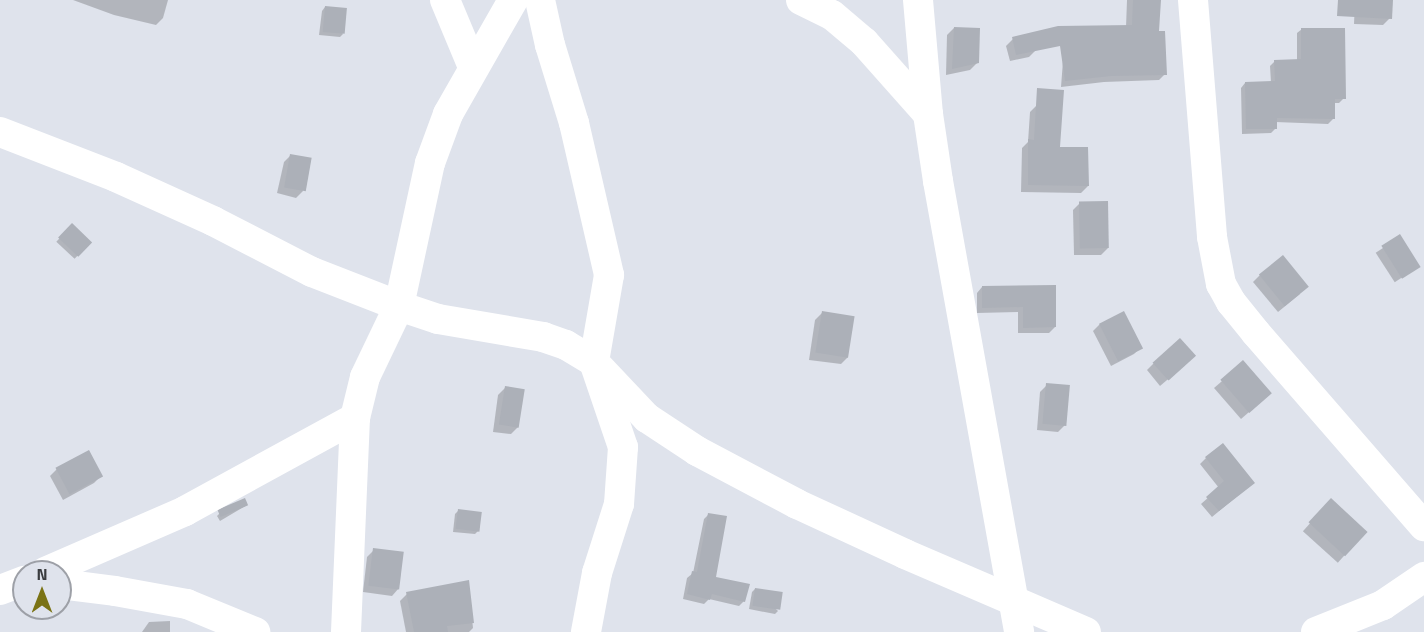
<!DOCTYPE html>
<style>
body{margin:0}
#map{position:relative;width:1424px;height:632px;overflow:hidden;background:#dfe3ec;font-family:"Titillium Web",sans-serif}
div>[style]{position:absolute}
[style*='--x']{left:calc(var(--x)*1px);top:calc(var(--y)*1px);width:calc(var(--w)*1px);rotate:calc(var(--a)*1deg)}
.shadow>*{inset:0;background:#0003;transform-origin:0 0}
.building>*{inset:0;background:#acb0b8;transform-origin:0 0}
.street>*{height:30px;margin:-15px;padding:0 15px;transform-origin:15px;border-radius:15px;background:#fff}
span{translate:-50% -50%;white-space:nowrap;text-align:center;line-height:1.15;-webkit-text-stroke:4.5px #dfe3ec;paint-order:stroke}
.north{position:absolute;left:12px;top:560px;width:60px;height:60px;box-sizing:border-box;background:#dfe3ec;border:2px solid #9da0a7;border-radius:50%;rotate:0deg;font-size:16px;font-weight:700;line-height:24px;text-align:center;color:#3a3c3f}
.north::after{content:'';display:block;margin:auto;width:21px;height:27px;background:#7a7315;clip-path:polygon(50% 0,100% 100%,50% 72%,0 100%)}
</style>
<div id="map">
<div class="shadow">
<i style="clip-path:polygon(73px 0,168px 0,163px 18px,156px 25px,114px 15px)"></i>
<i style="clip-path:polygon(1127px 0,1159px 0,1158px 33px,1165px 74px,1159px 80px,1104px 82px,1061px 87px,1065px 34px,1126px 27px)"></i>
<i style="clip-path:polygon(1355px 0,1391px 0,1390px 18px,1383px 25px,1354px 24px)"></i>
<i style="clip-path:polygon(325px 7px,343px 34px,340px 37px,319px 35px,322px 11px)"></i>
<i style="clip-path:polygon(954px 28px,977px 63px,970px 70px,946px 75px,947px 35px)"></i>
<i style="clip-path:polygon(1302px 29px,1344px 98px,1339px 103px,1333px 103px,1333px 119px,1328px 124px,1275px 122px,1276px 128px,1271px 133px,1242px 134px,1241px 88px,1245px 83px,1271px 83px,1270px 66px,1275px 61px,1297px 61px,1297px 33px)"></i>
<i style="clip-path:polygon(1013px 39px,1036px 50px,1029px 57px,1010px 61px,1006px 46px)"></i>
<i style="clip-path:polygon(1037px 105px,1059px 149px,1088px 186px,1081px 193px,1021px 192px,1022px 148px,1028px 142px,1030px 112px)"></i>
<i style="clip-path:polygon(291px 155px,303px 191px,296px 198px,277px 193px,284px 162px)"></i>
<i style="clip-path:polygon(1080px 203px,1108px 248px,1101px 255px,1074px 255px,1073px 210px)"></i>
<i style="left:72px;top:225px;width:25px;height:23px;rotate:43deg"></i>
<i style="left:1400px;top:237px;width:35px;height:29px;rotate:57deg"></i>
<i style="clip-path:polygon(1260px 275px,1300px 294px,1278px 312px,1253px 282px)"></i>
<i style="clip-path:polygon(1054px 286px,1055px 327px,1049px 333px,1018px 333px,1018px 312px,977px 313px,977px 293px,982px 287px)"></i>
<i style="clip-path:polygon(822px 313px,848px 357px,841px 364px,809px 360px,815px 320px)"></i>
<i style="clip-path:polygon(1100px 324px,1141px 347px,1134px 354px,1111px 366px,1093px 331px)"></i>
<i style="clip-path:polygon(1187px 363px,1160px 386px,1147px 370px,1153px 364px)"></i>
<i style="clip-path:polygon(1243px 363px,1263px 400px,1241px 419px,1214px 388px)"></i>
<i style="clip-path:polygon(1047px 385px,1065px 425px,1058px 432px,1037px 430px,1040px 392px)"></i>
<i style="clip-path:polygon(505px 388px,518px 427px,511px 434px,493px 432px,498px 395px)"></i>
<i style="clip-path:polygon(1206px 458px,1253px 483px,1212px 517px,1201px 504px,1219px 488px,1200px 464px)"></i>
<i style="clip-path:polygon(57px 469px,101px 476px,94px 483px,63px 500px,50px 476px)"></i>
<i style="left:1331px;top:500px;width:47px;height:42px;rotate:42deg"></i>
<i style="clip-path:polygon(247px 505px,220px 521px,217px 516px,220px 513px)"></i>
<i style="clip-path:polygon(458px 511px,478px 531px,475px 534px,453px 532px,455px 514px)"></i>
<i style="clip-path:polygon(709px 514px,714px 578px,744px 601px,739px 606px,709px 599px,704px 604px,683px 599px,687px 578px,693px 573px,704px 519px)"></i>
<i style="clip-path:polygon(374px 550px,399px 588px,392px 596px,363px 592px,367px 557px)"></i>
<i style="clip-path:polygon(468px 582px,473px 628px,469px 632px,406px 632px,400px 601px,407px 594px)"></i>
<i style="clip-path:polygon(755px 589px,778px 611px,775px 614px,749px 609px,752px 592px)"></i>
<i style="clip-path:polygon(170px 621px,170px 632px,142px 632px,149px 622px)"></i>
</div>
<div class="building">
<i style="clip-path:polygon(1133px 0,1161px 0,1159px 31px,1165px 31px,1167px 75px,1111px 76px,1065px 81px,1060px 46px,1016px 55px,1012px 37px,1058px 26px,1132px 25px)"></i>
<i style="clip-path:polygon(1338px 0,1393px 0,1392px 19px,1337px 16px)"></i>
<i style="left:325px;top:6px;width:22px;height:26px;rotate:5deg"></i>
<i style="clip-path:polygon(954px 27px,980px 28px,979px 63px,952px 69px)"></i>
<i style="clip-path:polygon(1301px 28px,1345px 28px,1346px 99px,1335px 99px,1335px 119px,1277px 118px,1277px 129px,1246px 129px,1245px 82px,1275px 81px,1274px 60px,1301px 59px)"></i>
<i style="clip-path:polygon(1037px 88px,1064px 90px,1060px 147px,1088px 147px,1089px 186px,1028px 185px,1028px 139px,1034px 140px)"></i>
<i style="left:290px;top:154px;width:22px;height:34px;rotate:10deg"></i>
<i style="left:1108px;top:201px;width:47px;height:29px;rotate:89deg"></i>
<i style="left:72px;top:223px;width:28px;height:20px;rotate:44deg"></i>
<i style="left:1400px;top:234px;width:39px;height:22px;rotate:58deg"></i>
<i style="left:1283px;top:255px;width:41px;height:31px;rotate:51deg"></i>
<i style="clip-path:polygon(1056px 285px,1056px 327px,1023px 328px,1023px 307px,982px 308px,982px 286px)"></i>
<i style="left:822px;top:311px;width:33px;height:42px;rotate:9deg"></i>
<i style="left:1124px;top:311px;width:42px;height:28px;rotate:63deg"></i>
<i style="left:1180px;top:338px;width:24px;height:37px;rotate:48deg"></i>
<i style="left:1243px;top:360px;width:44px;height:30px;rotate:49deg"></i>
<i style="left:1046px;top:383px;width:24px;height:41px;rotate:5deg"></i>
<i style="left:505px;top:386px;width:20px;height:39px;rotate:9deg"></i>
<i style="clip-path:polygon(1223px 443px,1255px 483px,1219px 511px,1206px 497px,1224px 481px,1205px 457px)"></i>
<i style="left:89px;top:450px;width:30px;height:38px;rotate:62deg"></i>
<i style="left:245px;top:498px;width:8px;height:30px;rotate:67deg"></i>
<i style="left:1331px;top:498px;width:50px;height:33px;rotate:43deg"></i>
<i style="left:458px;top:509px;width:24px;height:20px;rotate:7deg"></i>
<i style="clip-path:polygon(708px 513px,727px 516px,716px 577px,750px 584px,745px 602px,712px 594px,710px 600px,687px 594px,692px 571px,697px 572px)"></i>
<i style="left:373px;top:548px;width:31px;height:38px;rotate:7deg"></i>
<i style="clip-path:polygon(469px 580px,474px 623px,447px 626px,448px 632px,414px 632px,406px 592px)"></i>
<i style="left:755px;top:588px;width:28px;height:18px;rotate:8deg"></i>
</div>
<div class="street">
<i style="--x:445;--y:0;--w:73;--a:67.3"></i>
<i style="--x:540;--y:0;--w:46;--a:77.5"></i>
<i style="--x:550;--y:45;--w:82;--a:72.9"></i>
<i style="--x:574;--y:123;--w:156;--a:77"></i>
<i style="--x:609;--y:275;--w:88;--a:99.8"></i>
<i style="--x:594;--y:362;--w:90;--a:71.2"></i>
<i style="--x:623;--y:447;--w:57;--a:94"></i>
<i style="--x:619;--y:504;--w:72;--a:107.7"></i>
<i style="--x:597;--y:573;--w:60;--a:100.6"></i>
<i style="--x:801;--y:0;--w:34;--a:26"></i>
<i style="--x:832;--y:15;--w:42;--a:40.2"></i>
<i style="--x:864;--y:42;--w:96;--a:48.4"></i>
<i style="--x:918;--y:0;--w:114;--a:85"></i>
<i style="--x:928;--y:114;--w:68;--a:81.5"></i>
<i style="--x:938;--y:181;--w:458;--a:79.8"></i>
<i style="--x:1193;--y:0;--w:238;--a:85.4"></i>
<i style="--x:1212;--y:237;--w:48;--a:79.2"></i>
<i style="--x:1221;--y:284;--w:21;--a:61"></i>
<i style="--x:1231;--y:302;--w:40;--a:51"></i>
<i style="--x:1256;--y:333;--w:256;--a:49"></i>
<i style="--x:0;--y:132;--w:124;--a:21.2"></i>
<i style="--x:116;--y:177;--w:107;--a:24.4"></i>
<i style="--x:213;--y:221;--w:111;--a:27.3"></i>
<i style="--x:312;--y:272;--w:93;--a:21.3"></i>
<i style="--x:399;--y:306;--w:41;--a:18.4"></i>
<i style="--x:438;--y:319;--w:107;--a:9.7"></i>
<i style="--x:543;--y:337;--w:24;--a:19"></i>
<i style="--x:566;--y:345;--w:33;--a:31"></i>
<i style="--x:594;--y:362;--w:77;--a:46.6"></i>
<i style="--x:647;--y:418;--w:60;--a:33.4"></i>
<i style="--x:697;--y:451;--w:113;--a:27.9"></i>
<i style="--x:797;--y:504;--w:119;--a:24.8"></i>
<i style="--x:905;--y:554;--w:197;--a:23.3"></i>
<i style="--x:45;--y:572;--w:153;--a:-23.5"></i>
<i style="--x:185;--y:511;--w:194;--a:-28.7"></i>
<i style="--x:60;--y:584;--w:55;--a:7.3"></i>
<i style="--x:115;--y:591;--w:73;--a:10.2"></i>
<i style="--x:187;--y:604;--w:74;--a:22.4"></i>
<i style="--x:0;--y:590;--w:26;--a:-21"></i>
<i style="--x:346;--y:632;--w:214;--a:-87.6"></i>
<i style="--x:355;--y:418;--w:42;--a:-76.3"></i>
<i style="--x:365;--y:377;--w:79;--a:-64.4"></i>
<i style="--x:399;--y:306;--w:146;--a:-77.8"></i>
<i style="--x:430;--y:163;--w:52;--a:-69.8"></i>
<i style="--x:448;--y:114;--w:131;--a:-60.3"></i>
<i style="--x:1316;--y:632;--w:72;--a:-21.9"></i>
<i style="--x:1383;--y:605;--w:50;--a:-34.3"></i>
</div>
<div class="north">N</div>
</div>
